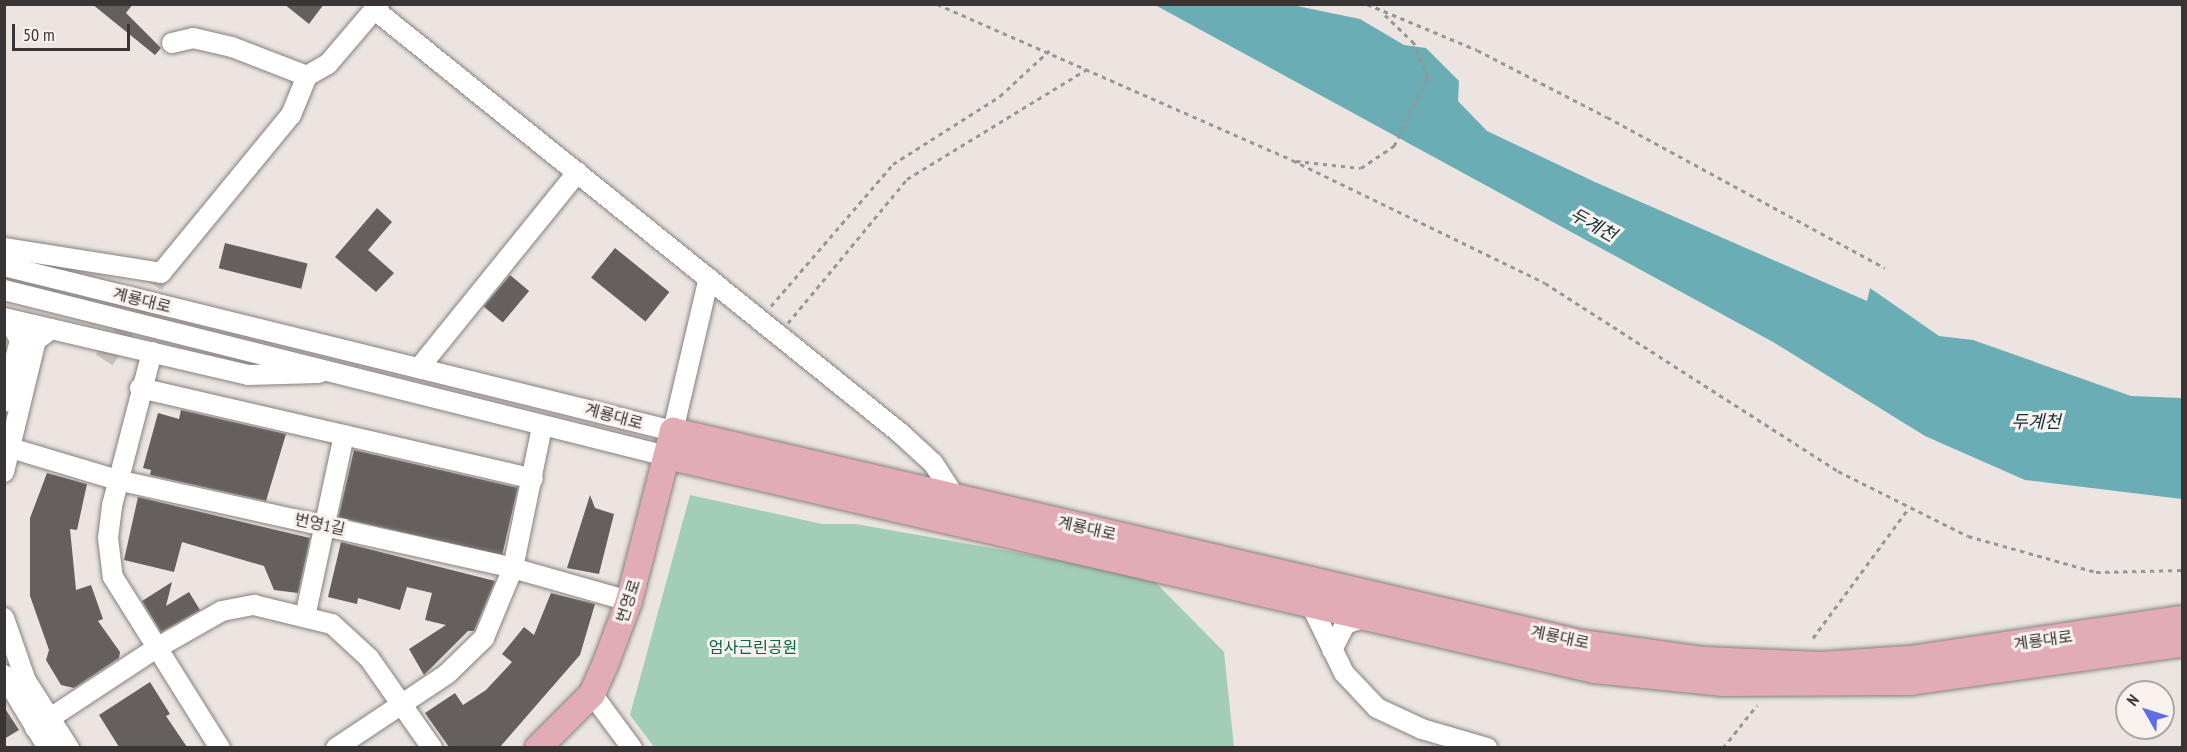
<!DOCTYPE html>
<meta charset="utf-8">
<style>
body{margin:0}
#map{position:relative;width:2187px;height:752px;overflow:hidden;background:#ebe4e1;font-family:"PT Sans Narrow","Noto Sans KR",sans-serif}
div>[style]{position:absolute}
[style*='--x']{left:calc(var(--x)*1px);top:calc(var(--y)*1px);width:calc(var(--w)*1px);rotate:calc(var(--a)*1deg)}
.green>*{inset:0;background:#a2cdb6}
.water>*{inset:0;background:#6badb4}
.building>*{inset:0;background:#655f5d;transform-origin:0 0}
.minor-tunnel>*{height:20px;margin-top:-10px;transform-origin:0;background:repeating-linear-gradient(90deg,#c7c1be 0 20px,transparent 0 30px)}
.path>*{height:3px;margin-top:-1.5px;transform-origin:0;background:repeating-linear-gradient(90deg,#9a9593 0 4.5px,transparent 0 9px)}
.roads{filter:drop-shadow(0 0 2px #87807e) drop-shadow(0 0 2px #87807e)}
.minor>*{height:20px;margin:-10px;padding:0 10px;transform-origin:10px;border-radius:10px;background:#fff}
.major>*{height:26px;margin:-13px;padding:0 13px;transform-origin:13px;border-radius:13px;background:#e2acb6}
span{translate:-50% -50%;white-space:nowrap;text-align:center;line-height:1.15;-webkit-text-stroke:6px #f8f1ee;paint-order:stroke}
.street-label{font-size:16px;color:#383534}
.park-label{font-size:16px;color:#046544}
.water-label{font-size:18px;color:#0f3034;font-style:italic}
.frame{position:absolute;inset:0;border:6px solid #383534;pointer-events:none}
.north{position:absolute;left:2115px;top:680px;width:60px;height:60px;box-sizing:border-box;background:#f8f1ee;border:2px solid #aba6a4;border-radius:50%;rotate:309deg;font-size:16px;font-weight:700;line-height:24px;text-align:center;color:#383534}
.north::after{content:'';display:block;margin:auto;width:21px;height:27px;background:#5f6ee5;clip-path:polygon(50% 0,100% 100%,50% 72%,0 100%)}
.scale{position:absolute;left:12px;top:24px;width:118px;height:27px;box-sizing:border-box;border:3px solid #383534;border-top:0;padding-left:8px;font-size:18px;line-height:21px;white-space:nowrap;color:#383534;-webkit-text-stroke:4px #f8f1ee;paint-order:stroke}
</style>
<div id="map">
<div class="green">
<i style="clip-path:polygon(690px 495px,822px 524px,856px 524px,1149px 576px,1224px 652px,1234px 747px,654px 747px,630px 715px)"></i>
</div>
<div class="water">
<i style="clip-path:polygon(1155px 5px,1292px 5px,1360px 19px,1404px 45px,1426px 48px,1459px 81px,1458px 101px,1487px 131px,1595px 182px,1867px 301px,1870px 288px,1939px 336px,1973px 340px,2131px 396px,2182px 398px,2182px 499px,2025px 480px,1925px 436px,1773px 342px)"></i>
</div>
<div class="building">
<i style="clip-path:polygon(92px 4px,133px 4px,126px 13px,161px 48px,155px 55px)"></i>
<i style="clip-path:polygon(284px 4px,324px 4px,309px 24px)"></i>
<i style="clip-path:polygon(377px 208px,392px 222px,368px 250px,394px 273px,376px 292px,335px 257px)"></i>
<i style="left:225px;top:243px;width:85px;height:26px;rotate:14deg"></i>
<i style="left:615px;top:248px;width:70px;height:38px;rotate:39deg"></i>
<i style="left:510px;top:275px;width:25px;height:41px;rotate:40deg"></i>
<i style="clip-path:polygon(181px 410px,286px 434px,266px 501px,150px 475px,151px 470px,143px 468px,158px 413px,179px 419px)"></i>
<i style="left:354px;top:450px;width:168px;height:69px;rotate:13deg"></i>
<i style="clip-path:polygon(47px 473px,87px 484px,77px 530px,70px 529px,76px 590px,91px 585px,103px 619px,98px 621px,120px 652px,119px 658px,74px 688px,61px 685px,46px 660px,49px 650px,30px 596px,30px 518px)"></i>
<i style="clip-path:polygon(590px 495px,595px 508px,614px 514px,599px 574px,567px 568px)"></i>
<i style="clip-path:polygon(138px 497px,310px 538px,298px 593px,274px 590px,264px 566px,182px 542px,174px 572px,124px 560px)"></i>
<i style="clip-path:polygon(341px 542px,495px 581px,474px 631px,468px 631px,424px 675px,409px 649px,446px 625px,425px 620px,432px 593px,407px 587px,400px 610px,358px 598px,357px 604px,328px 597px)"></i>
<i style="clip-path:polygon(172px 582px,166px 606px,189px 592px,200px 610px,161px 632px,142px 601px)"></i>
<i style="clip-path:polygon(551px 593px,595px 604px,580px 655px,500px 747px,449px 747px,425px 713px,455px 693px,463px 705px,486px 690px,512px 662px,502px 654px,524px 627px,534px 635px)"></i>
<i style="clip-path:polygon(150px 682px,170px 714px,166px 716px,187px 747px,119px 747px,99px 715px)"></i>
<i style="clip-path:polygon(4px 707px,19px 730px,4px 739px)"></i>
</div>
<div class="minor-tunnel">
<i style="--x:104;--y:360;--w:104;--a:-56.8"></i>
</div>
<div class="path">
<i style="--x:937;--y:4;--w:388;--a:23.7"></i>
<i style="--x:1292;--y:160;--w:281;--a:25.9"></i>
<i style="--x:1545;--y:283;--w:348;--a:32.7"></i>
<i style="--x:1838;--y:471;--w:145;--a:26.6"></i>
<i style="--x:1968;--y:536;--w:133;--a:15.7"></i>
<i style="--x:2096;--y:572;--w:86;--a:-1.3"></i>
<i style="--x:1367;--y:4;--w:119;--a:22.7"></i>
<i style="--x:1477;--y:50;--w:146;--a:27.3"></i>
<i style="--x:1607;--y:117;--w:316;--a:28.5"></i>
<i style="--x:1296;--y:161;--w:65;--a:6.1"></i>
<i style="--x:1361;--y:168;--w:40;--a:-34"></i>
<i style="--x:1394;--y:146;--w:76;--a:-63.4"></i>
<i style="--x:1428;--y:78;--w:38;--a:-112"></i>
<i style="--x:1414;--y:43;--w:43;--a:-135.9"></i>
<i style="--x:771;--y:306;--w:187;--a:-49.3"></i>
<i style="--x:893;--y:164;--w:127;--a:-32.4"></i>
<i style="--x:1000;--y:96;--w:68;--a:-42.6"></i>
<i style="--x:788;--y:323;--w:187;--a:-50.4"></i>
<i style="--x:907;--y:179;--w:213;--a:-31.4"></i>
<i style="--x:1813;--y:638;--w:160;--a:-53.6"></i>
<i style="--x:1723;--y:748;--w:55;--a:-51.7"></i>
</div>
<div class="roads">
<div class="minor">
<i style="--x:375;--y:10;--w:673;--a:38.85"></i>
<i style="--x:899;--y:432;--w:46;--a:42.4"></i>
<i style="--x:933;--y:463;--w:40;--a:57.1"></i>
<i style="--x:172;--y:43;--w:22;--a:-13"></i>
<i style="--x:193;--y:38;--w:40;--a:13"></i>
<i style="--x:232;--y:47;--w:80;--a:21.1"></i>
<i style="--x:4;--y:248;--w:159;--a:9"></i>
<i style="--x:161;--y:273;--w:205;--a:-50.6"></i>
<i style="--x:291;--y:115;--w:42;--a:-67.7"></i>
<i style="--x:307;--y:76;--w:24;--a:-30"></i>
<i style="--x:328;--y:64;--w:79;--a:-49.6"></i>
<i style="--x:4;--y:266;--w:689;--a:13.85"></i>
<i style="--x:673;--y:431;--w:157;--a:-76.8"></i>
<i style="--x:4;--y:290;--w:683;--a:14.06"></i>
<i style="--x:4;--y:318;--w:251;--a:13.1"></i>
<i style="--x:248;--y:375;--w:71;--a:-1.6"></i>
<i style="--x:152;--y:352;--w:159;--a:104.6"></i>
<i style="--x:112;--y:506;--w:32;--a:97"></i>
<i style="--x:108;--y:538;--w:39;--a:83"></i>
<i style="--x:113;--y:577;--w:202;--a:58"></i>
<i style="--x:419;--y:368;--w:252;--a:-51"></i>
<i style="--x:140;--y:388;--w:403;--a:13"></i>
<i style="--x:4;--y:402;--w:64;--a:-75.5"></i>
<i style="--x:20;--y:340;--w:24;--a:-120"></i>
<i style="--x:4;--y:446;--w:118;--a:16.7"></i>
<i style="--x:117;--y:480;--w:406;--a:12.5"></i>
<i style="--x:513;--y:568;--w:121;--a:15.9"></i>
<i style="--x:4;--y:472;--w:136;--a:-76.4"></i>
<i style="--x:36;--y:340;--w:19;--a:-35"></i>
<i style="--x:1309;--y:601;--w:80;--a:64.1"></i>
<i style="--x:1344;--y:673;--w:48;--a:46.7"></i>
<i style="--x:1377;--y:708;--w:50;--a:25"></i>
<i style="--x:1422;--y:729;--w:68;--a:16.3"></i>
<i style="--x:305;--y:617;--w:186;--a:-77.9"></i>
<i style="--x:4;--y:618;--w:67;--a:70.8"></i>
<i style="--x:26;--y:681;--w:80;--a:57.3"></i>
<i style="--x:1332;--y:650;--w:29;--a:-63"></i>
<i style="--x:1345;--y:624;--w:24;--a:-19"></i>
<i style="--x:4;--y:675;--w:85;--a:58.9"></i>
<i style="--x:592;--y:694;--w:67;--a:53.5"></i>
<i style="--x:35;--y:728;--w:144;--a:-33.4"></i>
<i style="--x:155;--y:649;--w:77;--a:-29.6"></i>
<i style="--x:222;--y:611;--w:33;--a:-11"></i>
<i style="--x:254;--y:605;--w:80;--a:13.7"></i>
<i style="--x:332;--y:624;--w:50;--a:42.6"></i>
<i style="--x:369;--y:658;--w:110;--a:55"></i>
<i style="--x:336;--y:748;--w:133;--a:-33.7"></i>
<i style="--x:447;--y:674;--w:52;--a:-44.2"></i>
<i style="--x:484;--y:638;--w:76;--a:-67.5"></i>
<i style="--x:513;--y:568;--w:144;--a:-78.4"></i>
</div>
<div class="major">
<i style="--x:667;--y:456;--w:951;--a:13"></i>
<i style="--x:1594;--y:670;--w:128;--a:5.8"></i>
<i style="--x:1721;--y:683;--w:189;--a:-0.3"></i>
<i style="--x:1910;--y:682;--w:275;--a:-8"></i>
<i style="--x:538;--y:748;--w:76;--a:-45"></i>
<i style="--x:592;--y:694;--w:32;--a:-66"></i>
<i style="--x:605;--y:665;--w:68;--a:-69.4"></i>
<i style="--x:629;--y:601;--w:176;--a:-75.5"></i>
<i style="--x:673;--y:431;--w:932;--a:13.14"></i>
<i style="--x:1581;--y:643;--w:124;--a:7.9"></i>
<i style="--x:1704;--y:660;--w:117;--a:2.4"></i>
<i style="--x:1821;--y:665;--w:89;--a:-3.9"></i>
<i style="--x:1910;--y:659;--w:275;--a:-8.4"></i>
</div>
</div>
<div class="street-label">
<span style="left:142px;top:300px;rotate:14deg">계룡대로</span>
<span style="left:614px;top:416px;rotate:15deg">계룡대로</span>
<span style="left:320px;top:524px;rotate:12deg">번영1길</span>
<span style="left:1087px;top:528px;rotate:13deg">계룡대로</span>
<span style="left:628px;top:601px;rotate:-72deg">번영로</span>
<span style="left:1560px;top:637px;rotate:12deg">계룡대로</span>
<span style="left:2043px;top:640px;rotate:-8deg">계룡대로</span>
</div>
<div class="park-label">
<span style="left:753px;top:647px">엄사근린공원</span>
</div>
<div class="water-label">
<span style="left:1593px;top:225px;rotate:29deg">두계천</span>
<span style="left:2036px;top:422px">두계천</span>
</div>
<div class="frame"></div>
<div class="north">N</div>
<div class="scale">50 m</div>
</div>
